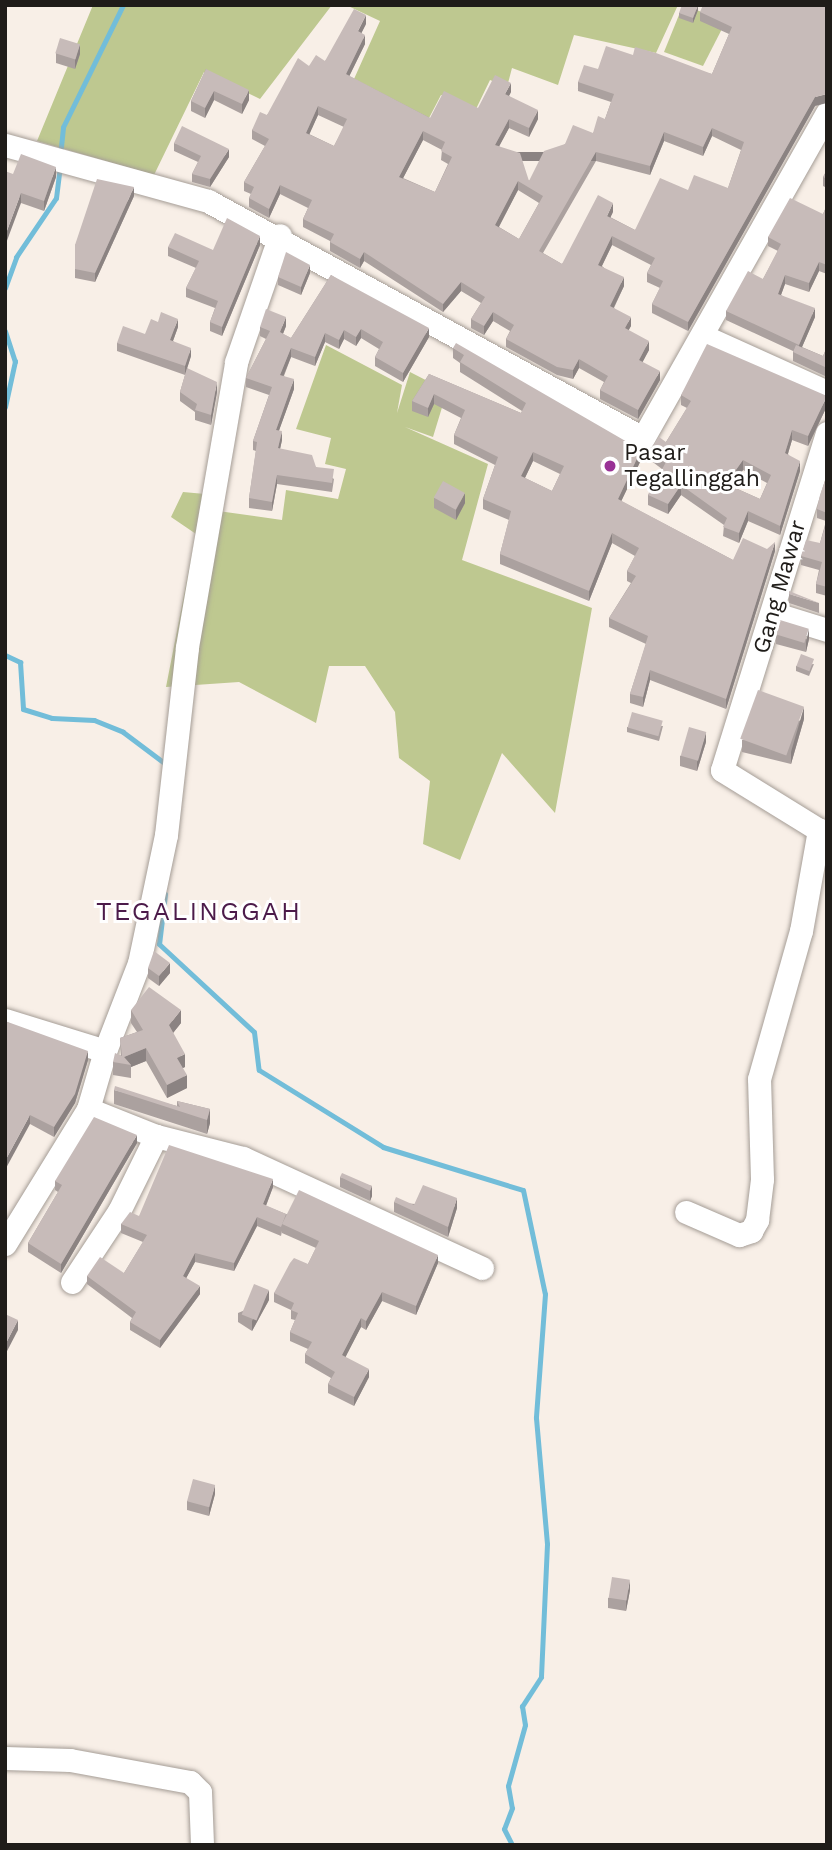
<!DOCTYPE html>
<style>
body{margin:0}
#map{position:relative;width:832px;height:1850px;overflow:hidden;background:#f8efe7;font-family:"Work Sans",sans-serif}
div>[style]{position:absolute}
[style*='--x']{left:calc(var(--x)*1px);top:calc(var(--y)*1px);width:calc(var(--w)*1px);rotate:calc(var(--a)*1deg)}
.green>*{inset:0;background:#bec890}
.stream>*{height:5px;margin:-2.5px;padding:0 2.5px;transform-origin:2.5px;border-radius:2.5px;background:#72bdd9}
.roads{filter:drop-shadow(0 0 2px #a59d96) drop-shadow(0 0 2px #a59d96)}
.minor>*{height:23px;margin:-11.5px;padding:0 11.5px;transform-origin:11.5px;border-radius:11.5px;background:#fff}
.wall>*{inset:0;background:#aba19f}
.shaded-wall>*{inset:0;background:#8b8382;transform-origin:0 0}
.building>*{inset:0;background:#c7bbb9;transform-origin:0 0}
.dots>*{width:19px;height:19px;translate:-50% -50%;box-sizing:border-box;border:4px solid #fff;border-radius:50%}
span{translate:-50% -50%;white-space:nowrap;text-align:center;line-height:1.15;-webkit-text-stroke:6px #fff;paint-order:stroke}
.poi-label{font-size:23px;color:#1f1c19}
.left{translate:0 -50%;text-align:left}
.street-label{font-size:23px;color:#1f1c19}
.quarter-label{font-size:26px;color:#4c1b4a;letter-spacing:2px}
.frame{position:absolute;inset:0;border:7px solid #1f1c19;pointer-events:none}
</style>
<div id="map">
<div class="green">
<i style="clip-path:polygon(93px 5px,332px 5px,260px 99px,204px 72px,154px 175px,37px 141px)"></i>
<i style="clip-path:polygon(346px 5px,678px 5px,656px 53px,574px 35px,558px 85px,512px 68px,507px 87px,490px 80px,476px 109px,441px 95px,429px 118px,354px 79px,380px 21px)"></i>
<i style="clip-path:polygon(683px 5px,726px 21px,703px 66px,664px 52px)"></i>
<i style="clip-path:polygon(326px 345px,402px 385px,397px 413px,410px 372px,447px 391px,433px 437px,405px 427px,488px 464px,462px 560px,592px 608px,555px 813px,502px 753px,460px 860px,423px 844px,430px 781px,399px 758px,395px 712px,365px 666px,329px 666px,316px 723px,239px 682px,166px 687px,196px 534px,171px 517px,183px 492px,205px 494px,211px 510px,282px 520px,286px 490px,338px 499px,346px 469px,325px 464px,331px 438px,296px 429px)"></i>
</div>
<div class="stream">
<i style="--x:60;--y:156;--w:29;--a:-84"></i>
<i style="--x:63;--y:127;--w:136;--a:-63.8"></i>
<i style="--x:5;--y:288;--w:33;--a:-70"></i>
<i style="--x:16;--y:257;--w:71;--a:-55.9"></i>
<i style="--x:56;--y:198;--w:33;--a:-83"></i>
<i style="--x:5;--y:331;--w:32;--a:72"></i>
<i style="--x:15;--y:361;--w:47;--a:102.3"></i>
<i style="--x:5;--y:655;--w:17;--a:25"></i>
<i style="--x:20;--y:662;--w:47;--a:86.3"></i>
<i style="--x:23;--y:709;--w:30;--a:17"></i>
<i style="--x:52;--y:718;--w:42;--a:2.7"></i>
<i style="--x:94;--y:720;--w:31;--a:22"></i>
<i style="--x:123;--y:732;--w:55;--a:36.9"></i>
<i style="--x:165;--y:894;--w:50;--a:96.8"></i>
<i style="--x:159;--y:944;--w:129;--a:42.8"></i>
<i style="--x:254;--y:1032;--w:38;--a:83"></i>
<i style="--x:259;--y:1070;--w:146;--a:31.8"></i>
<i style="--x:383;--y:1147;--w:146;--a:17.1"></i>
<i style="--x:523;--y:1190;--w:106;--a:78.1"></i>
<i style="--x:545;--y:1294;--w:124;--a:94.2"></i>
<i style="--x:536;--y:1418;--w:126;--a:85"></i>
<i style="--x:547;--y:1544;--w:133;--a:92.6"></i>
<i style="--x:541;--y:1677;--w:35;--a:123"></i>
<i style="--x:522;--y:1706;--w:19;--a:81"></i>
<i style="--x:525;--y:1725;--w:63;--a:105.6"></i>
<i style="--x:508;--y:1786;--w:22;--a:80"></i>
<i style="--x:512;--y:1808;--w:22;--a:111"></i>
<i style="--x:504;--y:1829;--w:18;--a:63"></i>
<i style="--x:827;--y:1713;--w:13;--a:90"></i>
</div>
<div class="roads">
<div class="minor">
<i style="--x:5;--y:145;--w:211;--a:15.4"></i>
<i style="--x:208;--y:201;--w:495;--a:28.6"></i>
<i style="--x:643;--y:438;--w:373;--a:-60.5"></i>
<i style="--x:703;--y:336;--w:136;--a:24.3"></i>
<i style="--x:772;--y:613;--w:58;--a:17.2"></i>
<i style="--x:5;--y:1020;--w:105;--a:17.2"></i>
<i style="--x:105;--y:1051;--w:94;--a:-68.9"></i>
<i style="--x:139;--y:963;--w:131;--a:-78.1"></i>
<i style="--x:166;--y:835;--w:189;--a:-83.6"></i>
<i style="--x:187;--y:647;--w:289;--a:-80.2"></i>
<i style="--x:236;--y:362;--w:134;--a:-70.9"></i>
<i style="--x:105;--y:1051;--w:60;--a:106.3"></i>
<i style="--x:88;--y:1109;--w:73;--a:21.7"></i>
<i style="--x:156;--y:1136;--w:90;--a:14.2"></i>
<i style="--x:243;--y:1158;--w:263;--a:24.7"></i>
<i style="--x:686;--y:1212;--w:58;--a:23.5"></i>
<i style="--x:739;--y:1235;--w:13;--a:-18"></i>
<i style="--x:751;--y:1231;--w:13;--a:-61"></i>
<i style="--x:757;--y:1220;--w:41;--a:-83"></i>
<i style="--x:762;--y:1179;--w:100;--a:-91.7"></i>
<i style="--x:759;--y:1079;--w:154;--a:-74.2"></i>
<i style="--x:801;--y:931;--w:103;--a:-79.9"></i>
<i style="--x:819;--y:830;--w:114;--a:-148.3"></i>
<i style="--x:722;--y:770;--w:353;--a:-72.7"></i>
<i style="--x:5;--y:1244;--w:158;--a:-58.4"></i>
<i style="--x:72;--y:1282;--w:85;--a:-56.5"></i>
<i style="--x:119;--y:1211;--w:84;--a:-63.7"></i>
<i style="--x:5;--y:1758;--w:65;--a:1.8"></i>
<i style="--x:70;--y:1760;--w:122;--a:10.4"></i>
<i style="--x:190;--y:1782;--w:14;--a:45"></i>
<i style="--x:200;--y:1792;--w:53;--a:87.8"></i>
</div>
</div>
<div class="wall">
<i style="clip-path:polygon(evenodd,827px 5px,815px 106px,688px 331px,652px 313px,652px 304px,660px 288px,647px 282px,647px 273px,651px 265px,612px 245px,602px 266px,624px 286px,614px 308px,631px 326px,628px 330px,649px 350px,642px 362px,660px 380px,638px 419px,600px 399px,600px 390px,604px 382px,579px 368px,573px 379px,557px 375px,506px 347px,506px 339px,510px 331px,493px 321px,484px 335px,471px 328px,471px 319px,481px 303px,461px 291px,443px 312px,364px 261px,360px 268px,330px 251px,330px 241px,303px 227px,303px 219px,308px 208px,280px 194px,269px 218px,249px 207px,249px 198px,251px 194px,244px 191px,244px 182px,265px 146px,252px 139px,252px 130px,267px 115px,309px 66px,325px 61px,366px 24px,361px 33px,365px 44px,349px 76px,430px 118px,478px 108px,511px 92px,509px 96px,538px 119px,529px 137px,509px 128px,499px 146px,529px 181px,565px 144px,593px 133px,605px 119px,611px 102px,578px 91px,578px 82px,598px 69px,633px 55px,712px 74px,729px 34px,700px 21px,700px 12px,827px 5px,318px 115px,344px 127px,334px 146px,309px 134px,318px 115px,827px 5px,712px 136px,741px 150px,728px 188px,688px 190px,635px 230px,610px 217px,613px 212px,562px 264px,543px 253px,596px 161px,650px 175px,664px 141px,703px 156px,712px 136px,827px 5px,423px 140px,442px 150px,441px 160px,448px 164px,435px 192px,403px 178px,423px 140px,827px 5px,518px 190px,539px 203px,519px 239px,499px 227px,518px 190px)"></i>
<i style="clip-path:polygon(698px 10px,693px 23px,679px 18px,679px 13px)"></i>
<i style="clip-path:polygon(56px 53px,80px 54px,75px 69px,56px 63px)"></i>
<i style="clip-path:polygon(206px 69px,249px 100px,242px 114px,214px 100px,205px 118px,191px 111px,191px 101px)"></i>
<i style="clip-path:polygon(174px 143px,229px 157px,210px 187px,192px 182px,192px 174px,198px 162px,174px 151px)"></i>
<i style="clip-path:polygon(827px 170px,827px 188px,823px 186px,823px 177px)"></i>
<i style="clip-path:polygon(13px 174px,56px 177px,44px 211px,21px 203px)"></i>
<i style="clip-path:polygon(134px 196px,95px 282px,75px 278px,75px 245px)"></i>
<i style="clip-path:polygon(827px 205px,827px 274px,819px 271px,809px 292px,785px 284px,781px 295px,815px 317px,802px 347px,823px 356px,827px 347px,827px 377px,793px 361px,793px 351px,726px 320px,726px 311px,763px 279px,778px 251px,768px 246px,768px 237px,823px 214px)"></i>
<i style="clip-path:polygon(260px 245px,222px 336px,210px 331px,210px 322px,215px 308px,186px 297px,186px 288px,196px 268px,168px 256px,168px 247px,213px 250px)"></i>
<i style="clip-path:polygon(310px 273px,301px 295px,278px 285px,278px 277px)"></i>
<i style="clip-path:polygon(331px 275px,429px 337px,403px 382px,375px 366px,375px 357px,379px 349px,361px 338px,356px 346px,344px 339px,339px 349px,325px 342px,315px 366px,291px 357px,284px 376px,294px 389px,279px 430px,282px 440px,280px 449px,316px 467px,334px 479px,332px 492px,277px 484px,272px 511px,249px 508px,249px 498px,256px 451px,253px 450px,253px 441px,269px 395px,246px 387px,246px 378px,266px 339px,260px 336px,260px 327px,286px 326px,283px 334px,291px 338px)"></i>
<i style="clip-path:polygon(178px 327px,173px 341px,191px 356px,187px 368px,217px 392px,211px 425px,195px 420px,195px 412px,180px 401px,180px 392px,185px 375px,117px 351px,117px 343px,145px 334px)"></i>
<i style="clip-path:polygon(evenodd,453px 348px,641px 460px,621px 501px,733px 560px,767px 549px,775px 551px,726px 709px,650px 680px,643px 707px,630px 703px,630px 694px,646px 644px,609px 627px,609px 618px,631px 583px,627px 581px,627px 571px,635px 556px,612px 543px,589px 601px,500px 564px,500px 554px,509px 520px,483px 509px,483px 499px,495px 465px,454px 444px,454px 435px,461px 418px,434px 404px,428px 417px,412px 411px,412px 401px,429px 374px,521px 413px,522px 411px,460px 372px,460px 363px,453px 358px,453px 348px,533px 461px,560px 474px,552px 491px,525px 478px,533px 461px)"></i>
<i style="clip-path:polygon(evenodd,681px 395px,827px 406px,808px 446px,792px 440px,788px 454px,800px 471px,780px 535px,748px 521px,739px 543px,723px 536px,724px 525px,681px 495px,668px 514px,648px 505px,648px 495px,662px 469px,650px 460px,650px 450px,666px 442px,687px 408px,681px 405px,681px 395px,743px 470px,767px 483px,760px 499px,731px 486px,743px 470px)"></i>
<i style="clip-path:polygon(827px 475px,827px 596px,816px 593px,816px 584px,819px 570px,801px 565px,801px 556px,820px 543px,826px 521px,817px 518px,817px 509px)"></i>
<i style="clip-path:polygon(434px 498px,465px 503px,456px 520px,434px 508px)"></i>
<i style="clip-path:polygon(789px 594px,819px 603px,819px 613px,789px 603px)"></i>
<i style="clip-path:polygon(776px 634px,809px 639px,806px 652px,776px 644px)"></i>
<i style="clip-path:polygon(814px 664px,809px 676px,796px 671px,796px 666px)"></i>
<i style="clip-path:polygon(804px 719px,791px 764px,742px 752px,742px 740px)"></i>
<i style="clip-path:polygon(663px 726px,659px 741px,627px 732px,627px 727px)"></i>
<i style="clip-path:polygon(706px 742px,697px 771px,680px 766px,680px 756px)"></i>
<i style="clip-path:polygon(148px 968px,170px 973px,159px 986px,148px 978px)"></i>
<i style="clip-path:polygon(131px 1010px,181px 1023px,173px 1033px,185px 1067px,182px 1068px,187px 1088px,167px 1098px,146px 1061px,131px 1067px,131px 1078px,113px 1075px,113px 1062px,121px 1055px,120px 1038px,137px 1032px,131px 1023px)"></i>
<i style="clip-path:polygon(5px 1021px,88px 1060px,75px 1103px,54px 1137px,30px 1124px)"></i>
<i style="clip-path:polygon(114px 1090px,177px 1106px,177px 1101px,210px 1109px,210px 1123px,207px 1134px,114px 1104px)"></i>
<i style="clip-path:polygon(137px 1143px,61px 1273px,28px 1252px,28px 1243px,58px 1192px,55px 1190px,55px 1181px)"></i>
<i style="clip-path:polygon(340px 1177px,372px 1186px,372px 1196px,370px 1201px,340px 1187px)"></i>
<i style="clip-path:polygon(273px 1187px,266px 1206px,286px 1214px,438px 1263px,416px 1315px,382px 1301px,366px 1330px,361px 1327px,345px 1357px,369px 1377px,354px 1406px,328px 1393px,328px 1384px,331px 1378px,305px 1363px,305px 1354px,308px 1349px,290px 1341px,290px 1332px,295px 1320px,291px 1319px,291px 1310px,274px 1302px,274px 1293px,308px 1264px,316px 1248px,282px 1233px,282px 1231px,281px 1236px,257px 1226px,234px 1271px,195px 1262px,186px 1278px,200px 1294px,160px 1348px,130px 1330px,130px 1322px,132px 1318px,87px 1284px,87px 1276px,124px 1273px,143px 1242px,121px 1233px,121px 1224px,139px 1216px)"></i>
<i style="clip-path:polygon(394px 1202px,457px 1208px,448px 1237px,394px 1212px)"></i>
<i style="clip-path:polygon(269px 1300px,252px 1331px,238px 1322px,238px 1313px)"></i>
<i style="clip-path:polygon(215px 1494px,209px 1516px,187px 1510px,187px 1501px)"></i>
<i style="clip-path:polygon(630px 1590px,626px 1611px,608px 1608px,608px 1598px)"></i>
</div>
<div class="shaded-wall">
<i style="clip-path:polygon(698px 5px,698px 10px,693px 23px,693px 18px)"></i>
<i style="clip-path:polygon(366px 15px,366px 24px,358px 40px,358px 31px)"></i>
<i style="clip-path:polygon(365px 35px,365px 44px,346px 83px,346px 74px)"></i>
<i style="clip-path:polygon(80px 44px,80px 54px,75px 69px,75px 59px)"></i>
<i style="clip-path:polygon(511px 83px,511px 92px,505px 103px,505px 94px)"></i>
<i style="clip-path:polygon(249px 90px,249px 100px,242px 114px,242px 104px)"></i>
<i style="clip-path:polygon(214px 91px,214px 100px,205px 118px,205px 108px)"></i>
<i style="clip-path:polygon(827px 94px,827px 103px,815px 106px,688px 331px,688px 322px,815px 97px)"></i>
<i style="clip-path:polygon(318px 106px,318px 115px,306px 142px,306px 133px)"></i>
<i style="clip-path:polygon(538px 110px,538px 119px,529px 137px,529px 128px)"></i>
<i style="clip-path:polygon(509px 119px,509px 128px,495px 154px,495px 145px)"></i>
<i style="clip-path:polygon(712px 128px,712px 136px,703px 156px,703px 147px)"></i>
<i style="clip-path:polygon(423px 131px,423px 140px,399px 186px,399px 177px)"></i>
<i style="clip-path:polygon(664px 132px,664px 141px,650px 175px,650px 166px)"></i>
<i style="clip-path:polygon(229px 149px,229px 157px,210px 187px,210px 179px)"></i>
<i style="left:596px;top:152px;width:9px;height:114px;rotate:90deg"></i>
<i style="clip-path:polygon(56px 167px,56px 177px,44px 211px,44px 201px)"></i>
<i style="clip-path:polygon(518px 181px,518px 190px,495px 234px,495px 225px)"></i>
<i style="clip-path:polygon(280px 185px,280px 194px,269px 218px,269px 209px)"></i>
<i style="clip-path:polygon(134px 187px,134px 196px,95px 282px,95px 273px)"></i>
<i style="clip-path:polygon(21px 193px,21px 203px,5px 246px,5px 236px)"></i>
<i style="clip-path:polygon(613px 203px,613px 212px,607px 225px,607px 216px)"></i>
<i style="clip-path:polygon(260px 236px,260px 245px,222px 336px,222px 327px)"></i>
<i style="clip-path:polygon(612px 236px,612px 245px,598px 274px,598px 265px)"></i>
<i style="clip-path:polygon(364px 252px,364px 261px,360px 268px,360px 259px)"></i>
<i style="clip-path:polygon(819px 262px,819px 271px,809px 292px,809px 283px)"></i>
<i style="clip-path:polygon(310px 265px,310px 273px,301px 295px,301px 287px)"></i>
<i style="clip-path:polygon(785px 275px,785px 284px,778px 303px,778px 294px)"></i>
<i style="clip-path:polygon(624px 277px,624px 286px,610px 315px,610px 306px)"></i>
<i style="clip-path:polygon(461px 282px,461px 291px,443px 312px,443px 304px)"></i>
<i style="clip-path:polygon(815px 308px,815px 317px,799px 354px,799px 345px)"></i>
<i style="clip-path:polygon(493px 312px,493px 321px,484px 335px,484px 326px)"></i>
<i style="clip-path:polygon(286px 317px,286px 326px,280px 341px,280px 332px)"></i>
<i style="clip-path:polygon(631px 317px,631px 326px,625px 337px,625px 328px)"></i>
<i style="clip-path:polygon(178px 319px,178px 327px,170px 349px,170px 340px)"></i>
<i style="clip-path:polygon(429px 328px,429px 337px,403px 382px,403px 373px)"></i>
<i style="clip-path:polygon(361px 329px,361px 338px,356px 346px,356px 337px)"></i>
<i style="clip-path:polygon(344px 330px,344px 339px,339px 349px,339px 340px)"></i>
<i style="clip-path:polygon(325px 333px,325px 342px,315px 366px,315px 357px)"></i>
<i style="clip-path:polygon(649px 341px,649px 350px,639px 369px,639px 360px)"></i>
<i style="clip-path:polygon(191px 348px,191px 356px,185px 375px,185px 366px)"></i>
<i style="clip-path:polygon(291px 348px,291px 357px,280px 384px,280px 375px)"></i>
<i style="clip-path:polygon(579px 359px,579px 368px,573px 379px,573px 370px)"></i>
<i style="clip-path:polygon(660px 371px,660px 380px,638px 419px,638px 410px)"></i>
<i style="clip-path:polygon(294px 379px,294px 389px,276px 439px,276px 430px)"></i>
<i style="clip-path:polygon(217px 382px,217px 392px,211px 425px,211px 415px)"></i>
<i style="clip-path:polygon(434px 394px,434px 404px,428px 417px,428px 408px)"></i>
<i style="clip-path:polygon(827px 396px,827px 406px,808px 446px,808px 436px)"></i>
<i style="clip-path:polygon(792px 430px,792px 440px,785px 463px,785px 453px)"></i>
<i style="clip-path:polygon(282px 431px,282px 440px,278px 458px,278px 448px)"></i>
<i style="clip-path:polygon(641px 450px,641px 460px,618px 508px,618px 499px)"></i>
<i style="clip-path:polygon(533px 452px,533px 461px,521px 486px,521px 476px)"></i>
<i style="clip-path:polygon(743px 460px,743px 470px,726px 494px,726px 484px)"></i>
<i style="clip-path:polygon(800px 461px,800px 471px,780px 535px,780px 526px)"></i>
<i style="clip-path:polygon(277px 475px,277px 484px,272px 511px,272px 502px)"></i>
<i style="clip-path:polygon(681px 485px,681px 495px,668px 514px,668px 504px)"></i>
<i style="clip-path:polygon(465px 493px,465px 503px,456px 520px,456px 510px)"></i>
<i style="clip-path:polygon(748px 511px,748px 521px,739px 543px,739px 533px)"></i>
<i style="clip-path:polygon(612px 533px,612px 543px,589px 601px,589px 591px)"></i>
<i style="clip-path:polygon(775px 542px,775px 551px,726px 709px,726px 699px)"></i>
<i style="clip-path:polygon(809px 629px,809px 639px,806px 652px,806px 642px)"></i>
<i style="clip-path:polygon(650px 670px,650px 680px,643px 707px,643px 697px)"></i>
<i style="clip-path:polygon(804px 707px,804px 719px,791px 764px,791px 752px)"></i>
<i style="clip-path:polygon(706px 732px,706px 742px,697px 771px,697px 762px)"></i>
<i style="clip-path:polygon(170px 963px,170px 973px,159px 986px,159px 976px)"></i>
<i style="clip-path:polygon(181px 1010px,181px 1023px,169px 1038px,169px 1025px)"></i>
<i style="clip-path:polygon(146px 1048px,146px 1061px,131px 1067px,131px 1065px,124px 1057px)"></i>
<i style="clip-path:polygon(88px 1051px,88px 1060px,75px 1103px,54px 1137px,54px 1127px)"></i>
<i style="clip-path:polygon(185px 1054px,185px 1067px,177px 1071px,177px 1058px)"></i>
<i style="clip-path:polygon(187px 1075px,187px 1088px,167px 1098px,167px 1085px)"></i>
<i style="clip-path:polygon(210px 1109px,210px 1123px,207px 1134px,207px 1120px)"></i>
<i style="clip-path:polygon(30px 1115px,30px 1124px,5px 1170px,5px 1161px)"></i>
<i style="clip-path:polygon(137px 1135px,137px 1143px,61px 1273px,61px 1264px)"></i>
<i style="clip-path:polygon(273px 1179px,273px 1187px,263px 1213px,263px 1204px)"></i>
<i style="clip-path:polygon(372px 1186px,372px 1196px,370px 1201px,370px 1191px)"></i>
<i style="clip-path:polygon(457px 1198px,457px 1208px,448px 1237px,448px 1227px)"></i>
<i style="clip-path:polygon(257px 1217px,257px 1226px,234px 1271px,234px 1263px)"></i>
<i style="clip-path:polygon(195px 1253px,195px 1262px,183px 1284px,183px 1276px)"></i>
<i style="clip-path:polygon(438px 1255px,438px 1263px,416px 1315px,416px 1306px)"></i>
<i style="clip-path:polygon(200px 1286px,200px 1294px,160px 1348px,160px 1340px)"></i>
<i style="clip-path:polygon(269px 1290px,269px 1300px,252px 1331px,252px 1321px)"></i>
<i style="clip-path:polygon(382px 1292px,382px 1301px,366px 1330px,366px 1321px)"></i>
<i style="clip-path:polygon(361px 1318px,361px 1327px,342px 1364px,342px 1355px)"></i>
<i style="clip-path:polygon(18px 1320px,18px 1330px,5px 1355px,5px 1345px)"></i>
<i style="clip-path:polygon(369px 1369px,369px 1377px,354px 1406px,354px 1397px)"></i>
<i style="clip-path:polygon(215px 1485px,215px 1494px,209px 1516px,209px 1506px)"></i>
<i style="clip-path:polygon(630px 1580px,630px 1590px,626px 1611px,626px 1601px)"></i>
</div>
<div class="building">
<i style="clip-path:polygon(682px 5px,698px 5px,693px 18px,679px 13px)"></i>
<i style="clip-path:polygon(evenodd,703px 5px,827px 5px,827px 94px,815px 97px,688px 322px,652px 304px,663px 281px,647px 273px,655px 258px,612px 236px,598px 265px,624px 277px,610px 306px,631px 317px,625px 328px,649px 341px,639px 360px,660px 371px,638px 410px,600px 390px,608px 376px,579px 359px,573px 370px,557px 367px,506px 339px,514px 325px,493px 312px,484px 326px,471px 319px,485px 297px,461px 282px,443px 304px,364px 252px,360px 259px,330px 242px,334px 234px,303px 219px,312px 200px,280px 185px,269px 209px,249px 198px,254px 187px,244px 182px,269px 139px,252px 130px,260px 112px,267px 115px,298px 58px,309px 66px,316px 55px,325px 61px,354px 9px,366px 15px,358px 31px,365px 35px,346px 74px,430px 118px,444px 91px,478px 108px,495px 75px,511px 83px,505px 94px,538px 110px,529px 128px,509px 119px,495px 145px,520px 153px,529px 181px,544px 151px,565px 144px,573px 125px,593px 133px,598px 116px,605px 119px,614px 94px,578px 82px,584px 65px,598px 69px,606px 46px,633px 55px,635px 47px,656px 53px,712px 74px,732px 27px,700px 12px,703px 5px,318px 106px,347px 119px,334px 146px,306px 133px,318px 106px,703px 5px,712px 128px,744px 142px,728px 188px,694px 175px,688px 190px,660px 178px,635px 230px,607px 216px,613px 203px,598px 195px,562px 264px,539px 251px,596px 152px,650px 166px,664px 132px,703px 147px,712px 128px,703px 5px,423px 131px,445px 142px,441px 151px,452px 157px,435px 192px,399px 177px,423px 131px,703px 5px,518px 181px,543px 196px,519px 239px,495px 225px,518px 181px)"></i>
<i style="left:60px;top:38px;width:21px;height:16px;rotate:17deg"></i>
<i style="clip-path:polygon(206px 69px,249px 90px,242px 104px,214px 91px,205px 108px,191px 101px)"></i>
<i style="clip-path:polygon(182px 126px,229px 149px,210px 179px,192px 174px,201px 156px,174px 143px)"></i>
<i style="clip-path:polygon(21px 154px,56px 167px,44px 201px,21px 193px,5px 236px,5px 171px,13px 174px)"></i>
<i style="clip-path:polygon(827px 170px,827px 179px,823px 177px)"></i>
<i style="clip-path:polygon(97px 179px,134px 187px,95px 273px,75px 269px,75px 245px)"></i>
<i style="clip-path:polygon(790px 198px,823px 214px,827px 205px,827px 265px,819px 262px,809px 283px,785px 275px,778px 294px,815px 308px,799px 345px,726px 311px,748px 271px,763px 279px,781px 244px,768px 237px)"></i>
<i style="clip-path:polygon(227px 218px,260px 236px,222px 327px,210px 322px,218px 301px,186px 288px,199px 261px,168px 247px,175px 233px,213px 250px)"></i>
<i style="clip-path:polygon(286px 252px,310px 265px,301px 287px,278px 277px)"></i>
<i style="clip-path:polygon(331px 275px,429px 328px,403px 373px,375px 357px,383px 342px,361px 329px,356px 337px,344px 330px,339px 340px,325px 333px,315px 357px,291px 348px,280px 375px,294px 379px,276px 430px,282px 431px,278px 448px,312px 455px,316px 467px,334px 469px,332px 483px,277px 475px,272px 502px,249px 498px,257px 442px,253px 441px,272px 387px,246px 378px,270px 331px,260px 327px,266px 309px,286px 317px,280px 332px,291px 338px)"></i>
<i style="clip-path:polygon(161px 312px,178px 319px,170px 340px,191px 348px,185px 366px,117px 343px,123px 326px,145px 334px,151px 319px,158px 322px)"></i>
<i style="clip-path:polygon(evenodd,456px 343px,641px 450px,618px 499px,733px 560px,743px 538px,767px 549px,775px 542px,726px 699px,650px 670px,643px 697px,630px 694px,648px 636px,609px 618px,636px 576px,627px 571px,639px 548px,612px 533px,589px 591px,500px 554px,511px 511px,483px 499px,498px 457px,454px 435px,465px 410px,434px 394px,428px 408px,412px 401px,429px 374px,521px 413px,526px 403px,460px 362px,464px 355px,453px 348px,456px 343px,533px 452px,564px 466px,552px 491px,521px 476px,533px 452px)"></i>
<i style="clip-path:polygon(evenodd,707px 344px,827px 396px,808px 436px,792px 430px,785px 453px,800px 461px,780px 526px,748px 511px,739px 533px,723px 527px,727px 518px,681px 485px,668px 504px,648px 495px,666px 462px,650px 450px,659px 437px,666px 442px,691px 401px,681px 395px,707px 344px,743px 460px,771px 475px,760px 499px,726px 484px,743px 460px)"></i>
<i style="clip-path:polygon(796px 345px,823px 356px,827px 347px,827px 368px,793px 352px)"></i>
<i style="clip-path:polygon(187px 368px,217px 382px,211px 415px,195px 410px,197px 404px,180px 392px)"></i>
<i style="clip-path:polygon(827px 475px,827px 513px,817px 509px,820px 495px)"></i>
<i style="left:443px;top:481px;width:25px;height:19px;rotate:29deg"></i>
<i style="clip-path:polygon(827px 520px,827px 587px,816px 584px,822px 562px,801px 556px,806px 540px,820px 543px)"></i>
<i style="clip-path:polygon(789px 591px,819px 603px,789px 594px)"></i>
<i style="left:780px;top:620px;width:30px;height:15px;rotate:17deg"></i>
<i style="left:801px;top:654px;width:14px;height:13px;rotate:21deg"></i>
<i style="left:758px;top:690px;width:49px;height:52px;rotate:20deg"></i>
<i style="left:632px;top:712px;width:32px;height:16px;rotate:16deg"></i>
<i style="left:689px;top:727px;width:18px;height:30px;rotate:16deg"></i>
<i style="clip-path:polygon(154px 951px,170px 963px,159px 976px,148px 968px)"></i>
<i style="clip-path:polygon(149px 987px,181px 1010px,169px 1025px,185px 1054px,177px 1058px,187px 1075px,167px 1085px,146px 1048px,124px 1057px,131px 1065px,113px 1062px,115px 1053px,122px 1056px,120px 1038px,143px 1030px,131px 1010px)"></i>
<i style="clip-path:polygon(5px 1021px,88px 1051px,75px 1094px,54px 1127px,30px 1115px,5px 1161px)"></i>
<i style="clip-path:polygon(115px 1086px,180px 1107px,177px 1101px,210px 1109px,207px 1120px,114px 1090px)"></i>
<i style="clip-path:polygon(94px 1117px,137px 1135px,61px 1264px,28px 1243px,62px 1185px,55px 1181px)"></i>
<i style="clip-path:polygon(169px 1145px,273px 1179px,263px 1204px,286px 1214px,281px 1227px,257px 1217px,234px 1263px,195px 1253px,183px 1276px,200px 1286px,160px 1340px,130px 1322px,136px 1312px,87px 1276px,100px 1257px,124px 1273px,147px 1235px,121px 1224px,130px 1212px,139px 1216px)"></i>
<i style="clip-path:polygon(342px 1173px,372px 1186px,370px 1191px,340px 1177px)"></i>
<i style="clip-path:polygon(423px 1185px,457px 1198px,448px 1227px,394px 1202px,396px 1197px,414px 1205px)"></i>
<i style="clip-path:polygon(299px 1190px,438px 1255px,416px 1306px,382px 1292px,366px 1321px,361px 1318px,342px 1355px,369px 1369px,354px 1397px,328px 1384px,335px 1372px,305px 1354px,312px 1342px,290px 1332px,298px 1313px,291px 1310px,294px 1303px,274px 1293px,290px 1263px,294px 1258px,308px 1264px,319px 1241px,282px 1224px)"></i>
<i style="left:254px;top:1284px;width:16px;height:33px;rotate:22deg"></i>
<i style="clip-path:polygon(5px 1314px,18px 1320px,5px 1345px)"></i>
<i style="left:193px;top:1479px;width:23px;height:23px;rotate:15deg"></i>
<i style="left:612px;top:1577px;width:18px;height:21px;rotate:9deg"></i>
</div>
<div class="dots">
<i style="left:610px;top:466px;background:#993296"></i>
</div>
<div class="poi-label">
<span class="left" style="left:624px;top:466px">Pasar<br>Tegallinggah</span>
</div>
<div class="street-label">
<span style="left:780px;top:587px;rotate:-74deg">Gang Mawar</span>
</div>
<div class="quarter-label">
<span style="left:199px;top:912px">TEGALINGGAH</span>
</div>
<div class="frame"></div>
</div>
